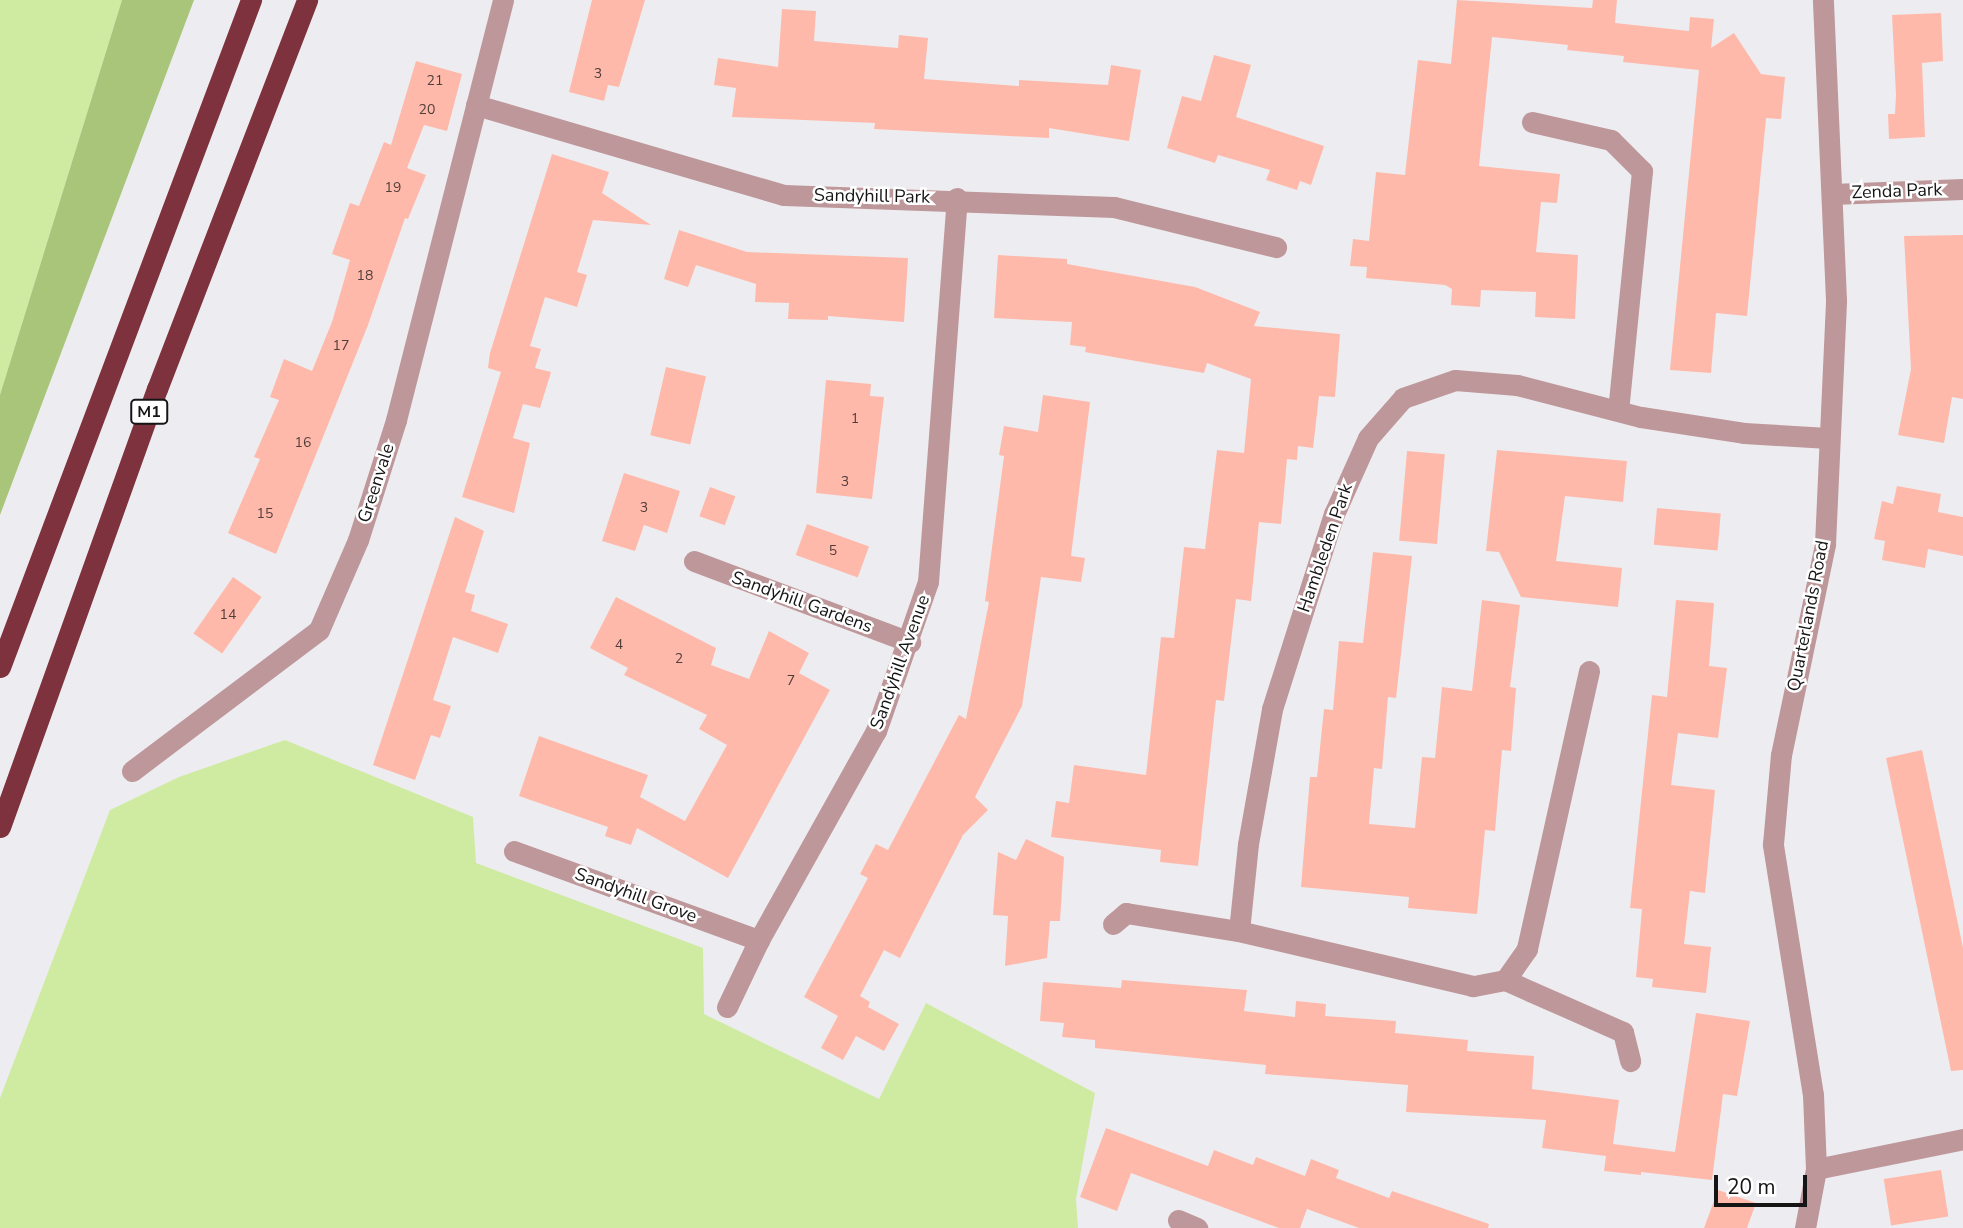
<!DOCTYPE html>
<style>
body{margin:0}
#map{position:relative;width:1963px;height:1228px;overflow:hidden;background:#ededf1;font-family:"Nunito Sans",sans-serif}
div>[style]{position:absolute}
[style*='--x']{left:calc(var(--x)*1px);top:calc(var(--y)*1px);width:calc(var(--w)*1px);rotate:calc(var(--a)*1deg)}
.green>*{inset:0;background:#cfeba2}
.forest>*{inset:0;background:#a9c579}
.building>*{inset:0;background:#ffb9aa;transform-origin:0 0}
.minor>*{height:21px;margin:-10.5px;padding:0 10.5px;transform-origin:10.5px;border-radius:10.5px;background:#be979a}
.highway>*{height:21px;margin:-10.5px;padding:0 10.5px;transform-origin:10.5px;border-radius:10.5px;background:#7e323e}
span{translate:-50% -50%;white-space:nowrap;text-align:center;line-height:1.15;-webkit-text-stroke:5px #fff;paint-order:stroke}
.number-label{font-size:14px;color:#503e3b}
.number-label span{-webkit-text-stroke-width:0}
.shield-label span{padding:2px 5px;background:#fff;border:2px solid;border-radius:5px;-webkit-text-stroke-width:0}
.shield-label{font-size:16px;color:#151516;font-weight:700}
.street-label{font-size:18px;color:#151516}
.scale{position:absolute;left:1714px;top:1175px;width:93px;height:32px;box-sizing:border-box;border:4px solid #151516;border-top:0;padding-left:9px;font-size:21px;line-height:24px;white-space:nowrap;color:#151516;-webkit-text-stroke:5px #fff;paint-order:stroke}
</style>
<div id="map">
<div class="green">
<i style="clip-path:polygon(0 0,122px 0,0 395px)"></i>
<i style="clip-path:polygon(285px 740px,473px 817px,476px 863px,703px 948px,704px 1014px,879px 1099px,926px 1003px,1095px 1093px,1076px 1199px,1078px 1228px,0 1228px,0 1098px,110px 810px,179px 777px)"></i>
</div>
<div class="forest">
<i style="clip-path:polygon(122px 0,194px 0,0 515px,0 395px)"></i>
</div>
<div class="building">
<i style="clip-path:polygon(592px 0,645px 0,619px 87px,608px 85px,604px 101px,569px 92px)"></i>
<i style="clip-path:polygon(1457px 0,1592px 8px,1593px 0,1617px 0,1615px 23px,1689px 31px,1690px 17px,1714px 19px,1711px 48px,1734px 33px,1761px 74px,1785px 77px,1781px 119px,1766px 118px,1747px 316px,1716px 313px,1711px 373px,1670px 370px,1699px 70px,1623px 62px,1624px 56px,1567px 50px,1568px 45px,1492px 37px,1479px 166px,1560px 174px,1557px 203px,1541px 202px,1536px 252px,1578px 255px,1575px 319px,1535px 317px,1536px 292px,1481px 290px,1480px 307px,1451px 305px,1452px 289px,1445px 285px,1366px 278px,1367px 267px,1350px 266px,1353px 239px,1369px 241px,1376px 172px,1405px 175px,1418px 60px,1451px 64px)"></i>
<i style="clip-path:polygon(782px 9px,816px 11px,814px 41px,898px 48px,899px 35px,928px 38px,924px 79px,1019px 86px,1019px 80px,1108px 85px,1111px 65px,1141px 70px,1129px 141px,1049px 128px,1049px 138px,874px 129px,875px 123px,732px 117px,736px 88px,714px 85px,718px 58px,778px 67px)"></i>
<i style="clip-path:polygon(1941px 13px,1943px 61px,1922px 63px,1925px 137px,1889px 139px,1888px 114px,1895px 114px,1896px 95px,1892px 15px)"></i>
<i style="clip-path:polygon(1214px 55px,1251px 65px,1236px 117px,1324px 146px,1311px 185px,1300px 181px,1297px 190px,1266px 180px,1270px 170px,1218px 155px,1215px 163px,1167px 148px,1182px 96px,1201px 101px)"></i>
<i style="clip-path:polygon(416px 61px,462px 74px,447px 131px,424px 125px,407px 168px,426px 175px,408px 219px,405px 218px,368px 325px,276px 554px,228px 533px,260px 459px,254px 457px,279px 400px,270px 397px,284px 359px,312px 371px,332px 322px,350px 260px,332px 254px,350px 203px,359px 206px,384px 142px,391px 145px)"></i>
<i style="clip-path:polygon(552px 154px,609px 172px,602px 193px,651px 225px,593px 220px,577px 272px,587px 275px,577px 307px,545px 297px,530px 346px,541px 349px,535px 368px,551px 372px,540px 408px,523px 404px,513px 438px,530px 443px,514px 513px,462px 497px,501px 372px,488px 368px,490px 353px)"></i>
<i style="clip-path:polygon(679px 230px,747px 252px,908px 258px,904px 322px,828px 316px,828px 320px,788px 319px,789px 303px,755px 302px,756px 284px,696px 265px,688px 287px,664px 279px)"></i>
<i style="clip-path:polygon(1963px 235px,1963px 399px,1952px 397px,1944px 443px,1898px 435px,1911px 369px,1904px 236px)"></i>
<i style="clip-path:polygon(998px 255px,1067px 259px,1067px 264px,1195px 287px,1260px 312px,1254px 326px,1340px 334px,1335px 397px,1319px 396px,1313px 448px,1298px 446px,1297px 460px,1287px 459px,1281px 524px,1259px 522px,1251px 601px,1236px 599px,1224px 701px,1216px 700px,1198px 866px,1160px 862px,1161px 850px,1051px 837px,1056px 801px,1069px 803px,1074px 765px,1146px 775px,1161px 637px,1174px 638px,1184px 547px,1205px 549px,1217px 450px,1244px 453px,1251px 379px,1207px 363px,1204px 373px,1085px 352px,1086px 347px,1070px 345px,1072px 322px,994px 318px)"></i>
<i style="left:666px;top:367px;width:41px;height:70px;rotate:13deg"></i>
<i style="clip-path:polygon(826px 380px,871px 384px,870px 396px,884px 397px,872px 499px,816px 493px)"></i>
<i style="clip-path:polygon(1043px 395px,1090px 402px,1071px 556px,1085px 558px,1081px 582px,1041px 577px,1022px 706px,975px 797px,988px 810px,963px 835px,900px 958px,884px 950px,860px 996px,870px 1002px,868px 1007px,899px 1024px,884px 1051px,856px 1036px,843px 1060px,821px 1048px,838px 1016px,804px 997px,868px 878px,860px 874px,876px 844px,888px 850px,959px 715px,966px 719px,989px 602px,985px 601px,1004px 456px,999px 455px,1004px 426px,1038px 432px)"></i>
<i style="clip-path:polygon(1497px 450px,1627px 461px,1623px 502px,1565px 496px,1556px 561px,1622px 568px,1618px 607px,1521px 597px,1499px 552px,1486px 551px)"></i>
<i style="left:1407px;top:451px;width:38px;height:90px;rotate:5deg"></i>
<i style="clip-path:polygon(624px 473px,680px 491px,667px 533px,644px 525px,635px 551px,602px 541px)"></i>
<i style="clip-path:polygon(1897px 486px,1941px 494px,1938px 512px,1963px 517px,1963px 556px,1928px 549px,1925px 568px,1882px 560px,1885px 541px,1874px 539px,1882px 501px,1893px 504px)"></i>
<i style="left:710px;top:487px;width:27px;height:31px;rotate:20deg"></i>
<i style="left:1657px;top:508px;width:64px;height:37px;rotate:5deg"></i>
<i style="clip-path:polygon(455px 517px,484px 531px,465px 592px,475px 595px,471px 611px,508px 624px,498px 653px,453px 637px,433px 700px,451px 706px,440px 738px,431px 735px,415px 780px,373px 765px)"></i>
<i style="left:807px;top:524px;width:66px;height:33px;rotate:20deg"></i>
<i style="clip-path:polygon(1373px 552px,1412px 556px,1396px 698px,1388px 697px,1382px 769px,1374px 768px,1369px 824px,1415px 828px,1422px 757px,1435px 758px,1442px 687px,1472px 691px,1482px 600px,1520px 605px,1510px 687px,1516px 688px,1511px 751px,1502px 750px,1495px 831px,1485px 830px,1477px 914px,1408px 908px,1409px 897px,1301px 887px,1310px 777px,1317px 777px,1324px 709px,1333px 710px,1339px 641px,1363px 643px)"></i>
<i style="left:233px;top:577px;width:35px;height:69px;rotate:35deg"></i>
<i style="clip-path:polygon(616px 597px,716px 648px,711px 665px,749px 679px,769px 631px,809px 653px,799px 673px,830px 690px,728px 878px,637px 828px,631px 845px,605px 836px,608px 827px,519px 796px,539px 736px,648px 775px,640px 797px,685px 821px,727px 745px,699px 729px,707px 715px,624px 675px,628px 668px,590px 648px)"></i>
<i style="clip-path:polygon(1676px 600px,1714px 603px,1709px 666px,1727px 668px,1718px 738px,1678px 733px,1671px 785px,1715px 790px,1705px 893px,1690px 891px,1684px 944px,1711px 947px,1706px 993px,1652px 987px,1653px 979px,1636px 977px,1642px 909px,1630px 908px,1652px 695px,1667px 697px)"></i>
<i style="clip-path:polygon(1922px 750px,1963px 948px,1963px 1070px,1951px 1071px,1886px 758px)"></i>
<i style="clip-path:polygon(1026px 839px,1064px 857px,1060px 921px,1050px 921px,1047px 958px,1005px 966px,1008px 916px,993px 915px,998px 852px,1016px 860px)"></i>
<i style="clip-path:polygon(1122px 980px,1247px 990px,1244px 1011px,1295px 1017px,1296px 1001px,1326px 1004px,1325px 1016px,1396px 1021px,1395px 1033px,1468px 1040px,1467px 1051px,1534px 1056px,1532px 1089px,1619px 1100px,1613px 1144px,1675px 1152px,1696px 1013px,1750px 1021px,1737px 1096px,1723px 1094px,1712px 1180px,1641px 1172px,1641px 1175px,1604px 1171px,1606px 1156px,1542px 1148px,1546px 1120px,1406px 1112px,1408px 1085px,1265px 1074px,1266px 1065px,1095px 1048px,1095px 1040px,1062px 1037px,1064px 1023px,1040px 1021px,1043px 982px,1121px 988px)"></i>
<i style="clip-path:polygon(1106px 1128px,1208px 1166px,1214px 1150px,1253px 1165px,1256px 1157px,1305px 1176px,1311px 1159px,1339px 1170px,1336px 1178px,1389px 1198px,1392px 1191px,1489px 1224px,1488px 1228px,1359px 1228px,1307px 1209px,1300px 1228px,1279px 1228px,1131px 1173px,1117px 1211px,1080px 1197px)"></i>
<i style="left:1941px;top:1170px;width:47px;height:58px;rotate:81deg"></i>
<i style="clip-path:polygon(1718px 1190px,1756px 1203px,1747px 1228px,1704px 1228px)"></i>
</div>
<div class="minor">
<i style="--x:476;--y:105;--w:321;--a:16.3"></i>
<i style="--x:784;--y:195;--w:330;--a:2.1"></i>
<i style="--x:1114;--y:207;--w:167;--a:13.9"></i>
<i style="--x:1532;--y:122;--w:81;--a:12.8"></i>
<i style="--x:1611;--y:140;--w:44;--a:45"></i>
<i style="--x:1642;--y:171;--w:240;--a:95.7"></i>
<i style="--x:1832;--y:194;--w:131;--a:-2.2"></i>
<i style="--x:694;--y:561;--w:231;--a:20.6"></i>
<i style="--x:1589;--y:671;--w:285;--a:102.6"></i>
<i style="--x:1527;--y:949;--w:38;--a:125"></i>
<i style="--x:1505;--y:980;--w:33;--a:169"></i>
<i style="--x:1473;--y:986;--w:240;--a:-166.8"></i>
<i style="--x:1239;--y:931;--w:87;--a:-84.1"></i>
<i style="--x:1248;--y:844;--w:137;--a:-79.9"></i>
<i style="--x:1272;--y:709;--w:205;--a:-72.4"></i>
<i style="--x:1334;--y:514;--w:83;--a:-65.9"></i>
<i style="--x:1368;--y:438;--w:53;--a:-48.8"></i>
<i style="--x:1403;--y:398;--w:55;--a:-19.1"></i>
<i style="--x:1455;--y:380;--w:62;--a:4.6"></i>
<i style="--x:1517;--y:385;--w:128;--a:14.5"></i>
<i style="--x:1641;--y:417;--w:104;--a:8.8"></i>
<i style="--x:1744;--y:433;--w:84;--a:3.4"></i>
<i style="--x:132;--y:771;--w:234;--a:-37"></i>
<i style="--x:319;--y:630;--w:98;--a:-66.6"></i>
<i style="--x:358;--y:540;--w:126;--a:-72.4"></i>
<i style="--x:396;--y:420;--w:433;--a:-75.7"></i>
<i style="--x:514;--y:851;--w:261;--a:20"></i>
<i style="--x:1113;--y:924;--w:17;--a:-40"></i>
<i style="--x:1126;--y:913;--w:114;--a:9.1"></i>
<i style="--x:1505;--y:980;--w:129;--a:23.8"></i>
<i style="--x:1623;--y:1032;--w:30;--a:76"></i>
<i style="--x:727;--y:1007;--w:74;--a:-64.5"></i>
<i style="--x:759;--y:940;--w:240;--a:-60.8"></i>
<i style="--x:876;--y:731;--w:158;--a:-70.8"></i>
<i style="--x:928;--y:582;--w:385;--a:-85.7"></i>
<i style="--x:1816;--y:1169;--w:150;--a:-11.5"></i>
<i style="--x:1178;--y:1220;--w:21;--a:23"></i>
<i style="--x:1805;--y:1228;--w:60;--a:-79.4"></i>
<i style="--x:1816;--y:1169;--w:74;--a:-92.3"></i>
<i style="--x:1813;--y:1095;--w:254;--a:-99.1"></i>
<i style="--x:1773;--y:844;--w:89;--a:-84.9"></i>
<i style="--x:1781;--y:755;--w:216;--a:-78.2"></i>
<i style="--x:1825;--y:544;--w:244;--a:-87.4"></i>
<i style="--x:1836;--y:300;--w:300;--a:-92.5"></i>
</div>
<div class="highway">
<i style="--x:0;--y:667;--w:713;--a:-69.38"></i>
<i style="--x:0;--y:827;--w:465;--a:-70.3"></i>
<i style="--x:157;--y:389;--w:417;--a:-68.9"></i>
</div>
<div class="number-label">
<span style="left:598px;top:74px">3</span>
<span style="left:435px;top:81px">21</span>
<span style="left:427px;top:110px">20</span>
<span style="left:393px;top:188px">19</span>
<span style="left:365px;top:276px">18</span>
<span style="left:341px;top:346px">17</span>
<span style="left:855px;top:419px">1</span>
<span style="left:303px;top:443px">16</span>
<span style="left:845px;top:482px">3</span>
<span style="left:644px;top:508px">3</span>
<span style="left:265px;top:514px">15</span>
<span style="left:833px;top:551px">5</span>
<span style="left:228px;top:615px">14</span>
<span style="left:619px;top:645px">4</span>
<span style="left:679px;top:659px">2</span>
<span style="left:791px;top:681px">7</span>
</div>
<div class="shield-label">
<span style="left:149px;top:412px">M1</span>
</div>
<div class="street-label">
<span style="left:1897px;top:191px;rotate:-2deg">Zenda Park</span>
<span style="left:872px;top:196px;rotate:1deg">Sandyhill Park</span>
<span style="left:376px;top:483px;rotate:-72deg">Greenvale</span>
<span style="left:1325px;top:548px;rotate:-71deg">Hambleden Park</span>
<span style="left:802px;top:602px;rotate:20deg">Sandyhill Gardens</span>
<span style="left:1808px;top:616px;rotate:-79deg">Quarterlands Road</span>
<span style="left:900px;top:662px;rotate:-70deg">Sandyhill Avenue</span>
<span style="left:636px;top:895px;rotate:20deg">Sandyhill Grove</span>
</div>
<div class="scale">20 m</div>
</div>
